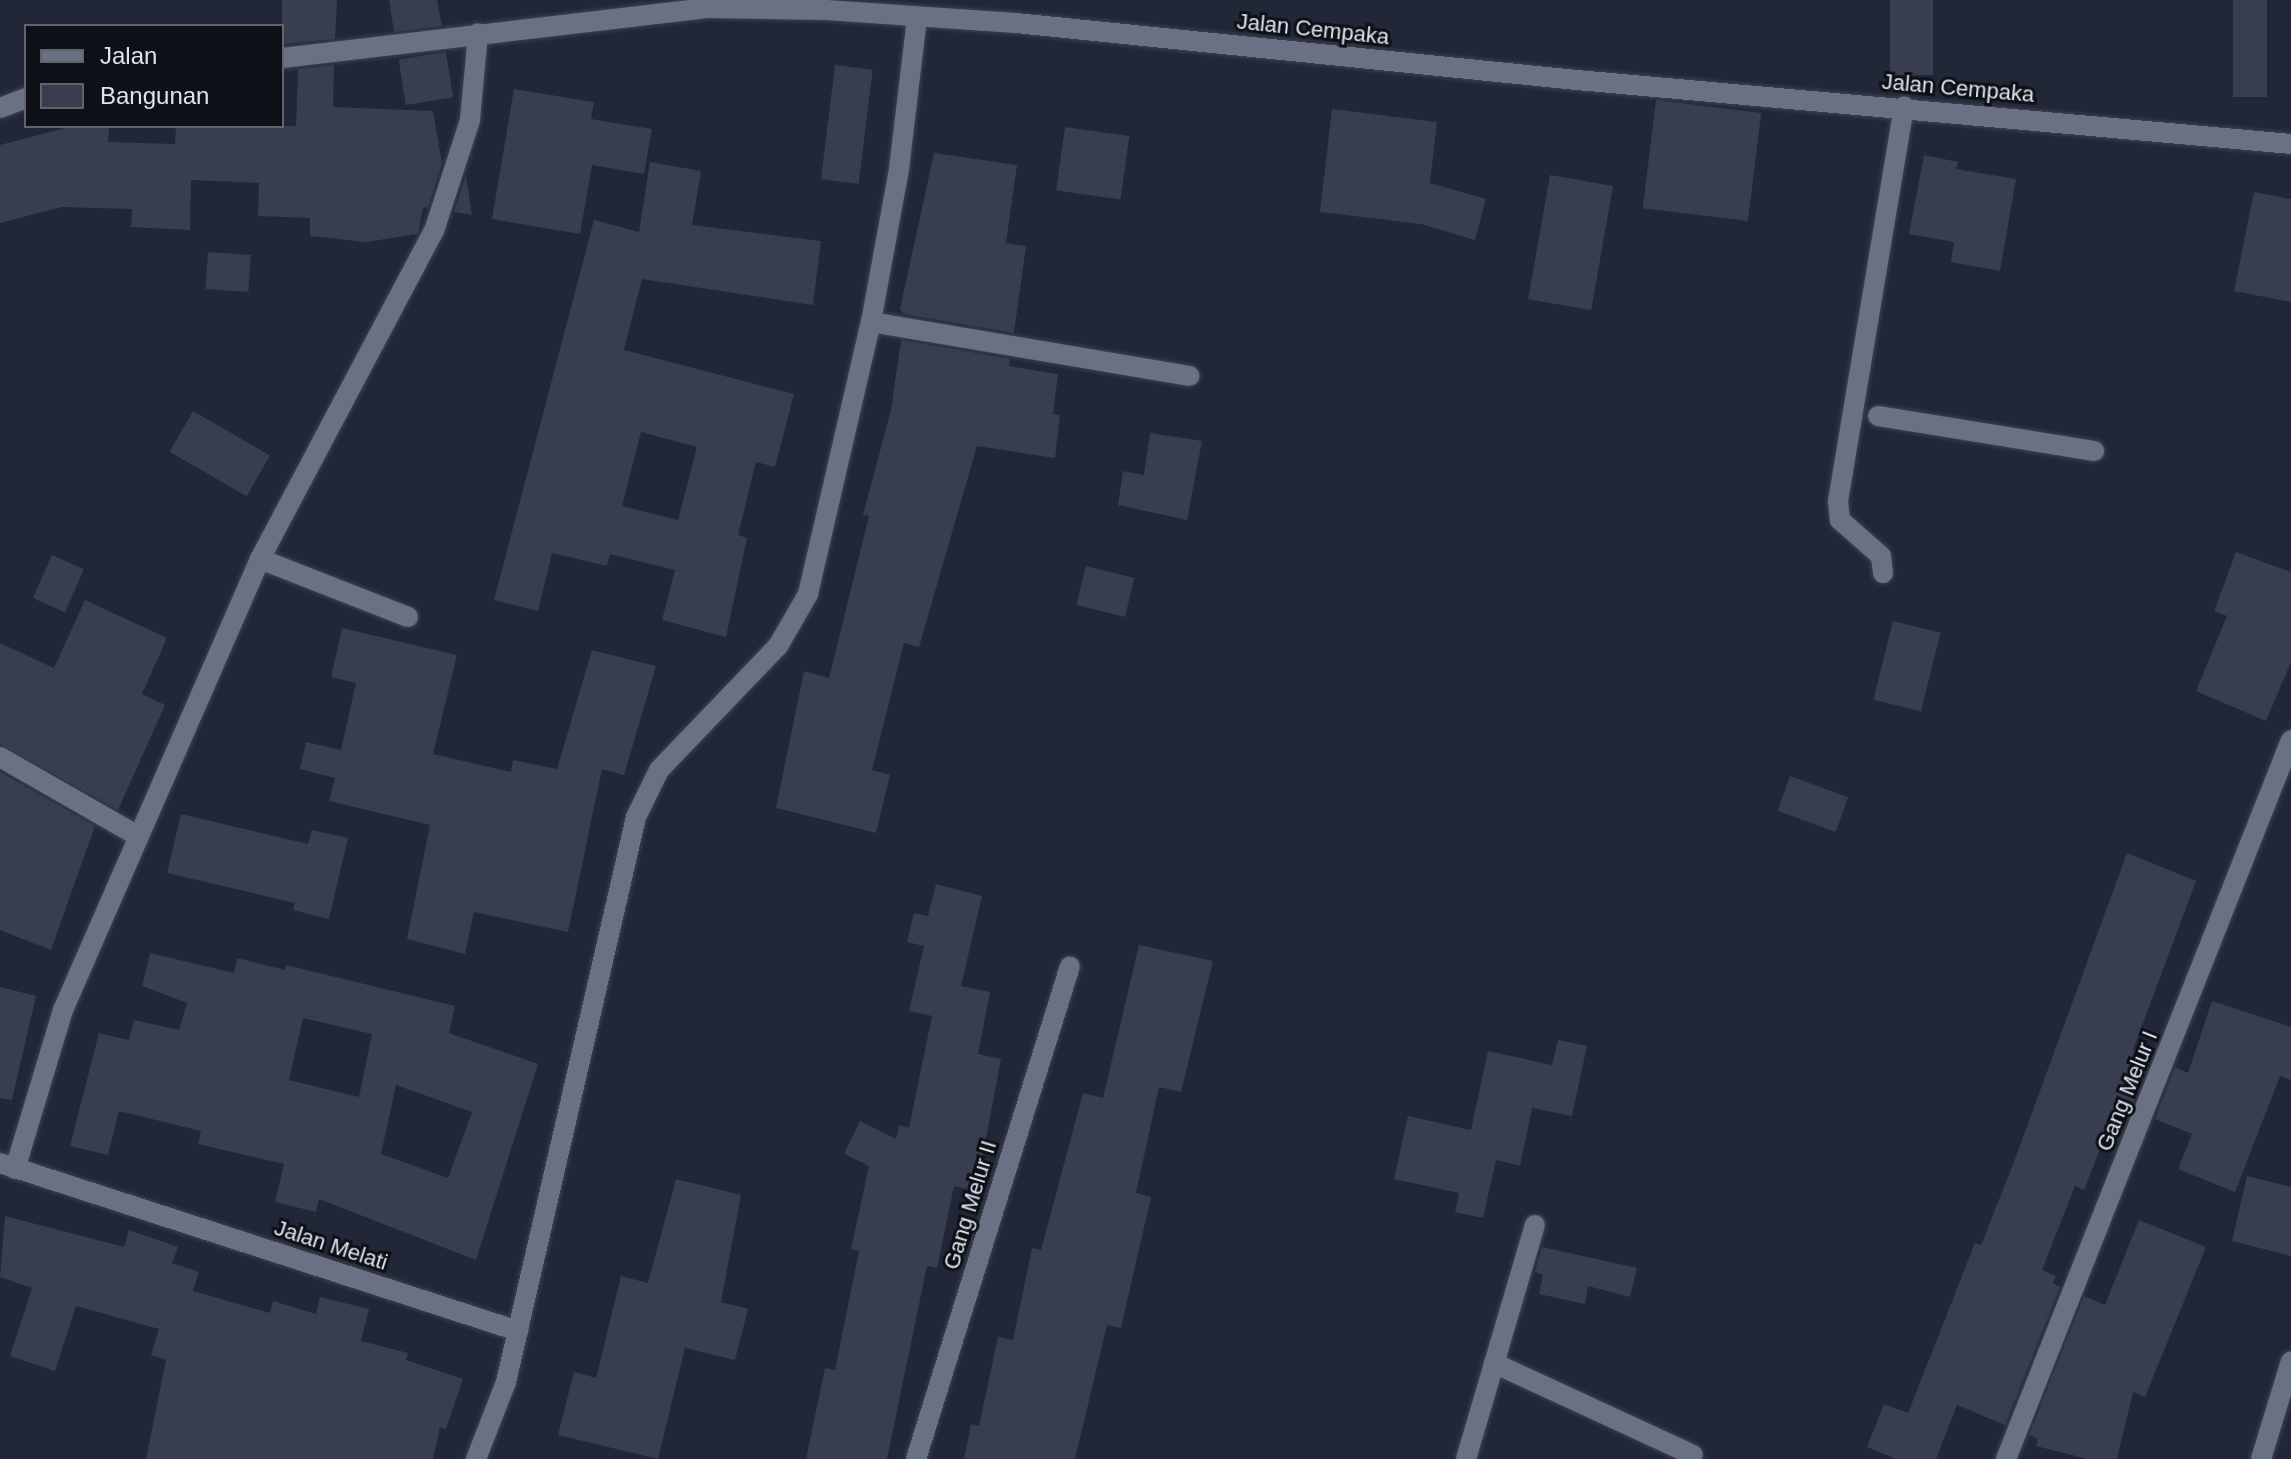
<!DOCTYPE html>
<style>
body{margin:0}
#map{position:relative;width:2291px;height:1459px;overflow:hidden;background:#212737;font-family:Arial,sans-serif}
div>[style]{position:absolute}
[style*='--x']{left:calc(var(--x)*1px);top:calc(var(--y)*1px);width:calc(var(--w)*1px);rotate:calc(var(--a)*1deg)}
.building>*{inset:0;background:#383e4f;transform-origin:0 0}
.roads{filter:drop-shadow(0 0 2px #3e4250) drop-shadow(0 0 2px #3e4250)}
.street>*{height:20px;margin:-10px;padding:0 10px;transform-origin:10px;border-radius:10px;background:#6a7184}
span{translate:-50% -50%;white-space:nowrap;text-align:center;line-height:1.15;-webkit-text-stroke:6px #0d1017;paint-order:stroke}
.street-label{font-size:22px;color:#dfe3ee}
.legend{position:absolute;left:24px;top:24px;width:260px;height:104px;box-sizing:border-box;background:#0d1017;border:2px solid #61646d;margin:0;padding:10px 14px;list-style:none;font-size:24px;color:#dfe3ee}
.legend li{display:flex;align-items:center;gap:16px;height:40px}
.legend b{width:40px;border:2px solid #61646d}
</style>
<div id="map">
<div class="building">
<i style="clip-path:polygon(282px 0,337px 0,335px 39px,282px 44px)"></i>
<i style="clip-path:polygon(389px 0,437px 0,442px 26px,394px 32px)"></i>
<i style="left:1890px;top:0;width:43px;height:75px"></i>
<i style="left:2233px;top:0;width:34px;height:97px"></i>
<i style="left:446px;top:52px;width:46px;height:48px;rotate:81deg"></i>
<i style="clip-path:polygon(334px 65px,333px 107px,433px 111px,442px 163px,428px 208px,423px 207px,418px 234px,366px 242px,310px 236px,310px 218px,258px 216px,259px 183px,191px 180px,190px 230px,131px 227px,132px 209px,62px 207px,0 223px,0 145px,69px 127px,109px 128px,108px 142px,175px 144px,176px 126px,296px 126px,298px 69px)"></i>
<i style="left:835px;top:65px;width:38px;height:115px;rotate:7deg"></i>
<i style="clip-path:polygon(514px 89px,594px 102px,591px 119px,652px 129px,644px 174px,592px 165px,580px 234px,492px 219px)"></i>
<i style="left:1656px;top:100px;width:106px;height:109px;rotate:7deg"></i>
<i style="clip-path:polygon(1332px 109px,1437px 122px,1430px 183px,1486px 199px,1475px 240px,1421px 224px,1320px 212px)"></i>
<i style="left:1065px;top:127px;width:65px;height:64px;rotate:8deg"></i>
<i style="clip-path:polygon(934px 153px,1017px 165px,1006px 243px,1026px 246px,1014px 333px,904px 314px,900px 309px)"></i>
<i style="clip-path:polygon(1924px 155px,1958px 162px,1956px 169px,2016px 179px,2000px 271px,1951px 262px,1954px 242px,1909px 234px)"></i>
<i style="clip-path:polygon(evenodd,650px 162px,701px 171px,692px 225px,821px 241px,813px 305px,642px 279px,624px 350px,794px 394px,775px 467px,756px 462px,738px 535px,747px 538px,726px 637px,662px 620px,675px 570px,610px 554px,607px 566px,552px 553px,538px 611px,494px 600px,594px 220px,639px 232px,650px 162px,641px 432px,697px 447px,678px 520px,622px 506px,641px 432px)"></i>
<i style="left:1550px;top:175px;width:64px;height:126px;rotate:10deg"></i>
<i style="clip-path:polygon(466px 176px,472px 215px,454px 212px)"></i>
<i style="clip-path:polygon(2254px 192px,2291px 199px,2291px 302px,2234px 291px)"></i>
<i style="left:208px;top:252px;width:43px;height:37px;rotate:4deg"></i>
<i style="clip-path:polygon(901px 340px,1010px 359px,1009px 366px,1058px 374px,1053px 414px,1060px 415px,1055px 458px,977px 446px,919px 647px,904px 643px,872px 770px,890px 775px,876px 833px,776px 808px,804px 671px,829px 678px,869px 516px,863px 515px,891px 410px)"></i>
<i style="left:193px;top:411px;width:89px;height:47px;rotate:30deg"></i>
<i style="clip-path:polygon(1150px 433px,1202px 441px,1187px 520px,1118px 505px,1123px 471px,1144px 475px)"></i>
<i style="clip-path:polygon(2236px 552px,2291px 572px,2291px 662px,2266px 721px,2196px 691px,2227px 616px,2214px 611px)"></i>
<i style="left:52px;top:555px;width:35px;height:47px;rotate:24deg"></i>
<i style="left:1086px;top:566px;width:50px;height:40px;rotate:14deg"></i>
<i style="clip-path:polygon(85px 600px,167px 638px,142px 694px,165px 705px,118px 810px,0 744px,0 643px,54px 668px)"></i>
<i style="left:1893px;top:621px;width:49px;height:81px;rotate:14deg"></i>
<i style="clip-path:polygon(342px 628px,457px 655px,433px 754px,511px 772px,513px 760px,557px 769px,592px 650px,656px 666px,624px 775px,602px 769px,568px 932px,474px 912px,465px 954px,407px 939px,430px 825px,329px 801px,335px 778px,300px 769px,306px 742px,341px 750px,356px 683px,331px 677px)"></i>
<i style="clip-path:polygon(0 772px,95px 826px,51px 950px,0 930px)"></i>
<i style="left:1790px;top:776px;width:62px;height:37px;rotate:20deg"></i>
<i style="clip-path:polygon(181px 814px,308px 844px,312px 830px,348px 838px,329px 919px,293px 910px,295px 903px,167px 873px)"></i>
<i style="clip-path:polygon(2127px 853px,2196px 881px,2133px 1050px,2151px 1058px,2131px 1109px,2118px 1104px,2084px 1190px,2075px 1186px,2042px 1270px,2056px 1276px,2053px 1283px,2060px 1287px,2005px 1425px,1957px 1405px,1936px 1459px,1896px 1459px,1867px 1447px,1884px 1404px,1908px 1413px,1975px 1243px,1981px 1245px,2014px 1162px)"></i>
<i style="clip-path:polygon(936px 884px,982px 896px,961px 986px,990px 992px,978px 1054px,1001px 1059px,976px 1191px,954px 1186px,937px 1268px,927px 1266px,887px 1459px,806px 1459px,825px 1368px,835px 1370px,859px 1251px,851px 1249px,869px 1166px,844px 1154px,860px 1121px,896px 1139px,899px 1125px,909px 1128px,932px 1016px,909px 1011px,924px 946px,907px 942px,914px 913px,928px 916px)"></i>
<i style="clip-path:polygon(1139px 945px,1213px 961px,1181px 1092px,1159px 1087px,1136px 1193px,1151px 1197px,1121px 1328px,1107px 1325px,1075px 1459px,964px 1459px,971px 1424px,979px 1426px,998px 1337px,1013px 1340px,1032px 1248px,1041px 1250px,1083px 1093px,1103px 1098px)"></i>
<i style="clip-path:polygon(evenodd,150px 953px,234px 973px,237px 958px,285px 970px,286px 965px,455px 1006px,449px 1033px,538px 1064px,476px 1260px,319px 1199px,316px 1212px,275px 1202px,284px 1164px,198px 1144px,201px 1131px,119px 1111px,108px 1155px,70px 1146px,99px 1033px,129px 1040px,134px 1020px,179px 1030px,187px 1003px,142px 986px,150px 953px,303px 1018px,372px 1034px,359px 1097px,289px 1080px,303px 1018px,150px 953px,396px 1085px,472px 1112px,448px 1178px,381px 1154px,396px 1085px)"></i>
<i style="clip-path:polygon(0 987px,36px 996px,12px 1100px,0 1098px)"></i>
<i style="clip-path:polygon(2212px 1001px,2291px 1027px,2291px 1080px,2280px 1076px,2235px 1192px,2178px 1169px,2192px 1134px,2155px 1119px,2175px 1067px,2188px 1073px)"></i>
<i style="clip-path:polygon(1558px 1040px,1587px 1046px,1572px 1116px,1532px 1108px,1520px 1166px,1496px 1160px,1483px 1218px,1455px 1212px,1459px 1193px,1394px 1179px,1408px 1116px,1471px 1130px,1488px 1051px,1552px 1065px)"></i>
<i style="clip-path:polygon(2247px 1176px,2291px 1187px,2291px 1256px,2232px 1241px)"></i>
<i style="clip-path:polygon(676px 1179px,741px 1195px,721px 1302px,748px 1309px,735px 1360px,685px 1348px,658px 1459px,558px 1435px,574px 1372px,596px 1378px,621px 1276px,648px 1283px)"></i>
<i style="clip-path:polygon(5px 1216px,124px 1247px,129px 1230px,178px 1247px,172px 1263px,199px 1272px,193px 1291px,270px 1313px,273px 1301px,316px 1314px,320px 1297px,369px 1309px,361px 1341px,408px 1353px,406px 1360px,463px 1379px,446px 1429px,440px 1427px,433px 1459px,146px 1459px,166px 1360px,151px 1355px,159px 1329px,76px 1306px,55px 1371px,10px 1356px,32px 1288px,0 1277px)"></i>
<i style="clip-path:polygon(2139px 1220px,2206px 1247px,2145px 1397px,2133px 1392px,2117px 1459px,2088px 1459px,2036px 1446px,2038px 1439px,2029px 1435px,2084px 1296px,2105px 1305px)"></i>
<i style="clip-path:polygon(1542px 1247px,1637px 1268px,1630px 1297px,1588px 1286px,1585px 1304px,1539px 1294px,1543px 1275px,1535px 1272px)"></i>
</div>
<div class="roads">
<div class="street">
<i style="--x:282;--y:58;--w:426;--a:-6.7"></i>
<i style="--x:705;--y:8;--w:121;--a:0.9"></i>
<i style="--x:826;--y:10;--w:190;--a:3.9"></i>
<i style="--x:1016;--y:23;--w:553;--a:5.81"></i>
<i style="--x:1566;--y:79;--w:728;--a:5.12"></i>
<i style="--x:0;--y:108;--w:28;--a:-21"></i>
<i style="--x:871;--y:322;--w:323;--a:9.6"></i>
<i style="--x:1878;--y:416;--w:219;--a:9.2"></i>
<i style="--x:260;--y:559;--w:159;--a:21.4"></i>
<i style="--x:1883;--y:573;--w:17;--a:-97"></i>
<i style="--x:1881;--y:556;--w:55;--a:-138.7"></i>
<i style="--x:1840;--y:520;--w:19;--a:-96"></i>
<i style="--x:1838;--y:501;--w:400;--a:-80.5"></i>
<i style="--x:0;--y:757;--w:159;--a:29.8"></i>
<i style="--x:0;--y:1163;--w:545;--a:17.97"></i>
<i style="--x:15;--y:1169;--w:166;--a:-73.2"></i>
<i style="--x:63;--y:1010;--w:492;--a:-66.4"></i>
<i style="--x:260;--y:559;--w:371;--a:-62.1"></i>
<i style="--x:434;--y:231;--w:117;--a:-72"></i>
<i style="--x:470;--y:120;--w:87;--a:-84.7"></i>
<i style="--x:1494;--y:1363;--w:219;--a:24.8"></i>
<i style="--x:476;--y:1459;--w:83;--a:-68.7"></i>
<i style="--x:506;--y:1382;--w:580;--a:-77.04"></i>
<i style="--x:636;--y:817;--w:52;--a:-63.9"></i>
<i style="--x:659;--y:770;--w:172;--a:-46.2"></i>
<i style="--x:778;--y:646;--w:60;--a:-60"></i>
<i style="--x:808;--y:594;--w:279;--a:-77"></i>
<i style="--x:871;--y:322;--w:156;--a:-79.6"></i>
<i style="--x:899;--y:169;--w:153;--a:-83.2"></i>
<i style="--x:916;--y:1459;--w:516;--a:-72.65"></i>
<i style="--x:1466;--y:1459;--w:244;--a:-73.6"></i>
<i style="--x:2006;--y:1459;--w:773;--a:-68.38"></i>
<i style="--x:2261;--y:1459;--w:102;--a:-73"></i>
</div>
</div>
<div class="street-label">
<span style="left:1313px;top:29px;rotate:6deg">Jalan Cempaka</span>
<span style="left:1958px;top:88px;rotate:5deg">Jalan Cempaka</span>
<span style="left:2127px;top:1091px;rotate:-68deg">Gang Melur I</span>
<span style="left:970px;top:1205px;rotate:-73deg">Gang Melur II</span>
<span style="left:331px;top:1245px;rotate:18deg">Jalan Melati</span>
</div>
<ul class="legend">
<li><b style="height:10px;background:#6a7184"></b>Jalan</li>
<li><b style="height:22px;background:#383e4f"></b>Bangunan</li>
</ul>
</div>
